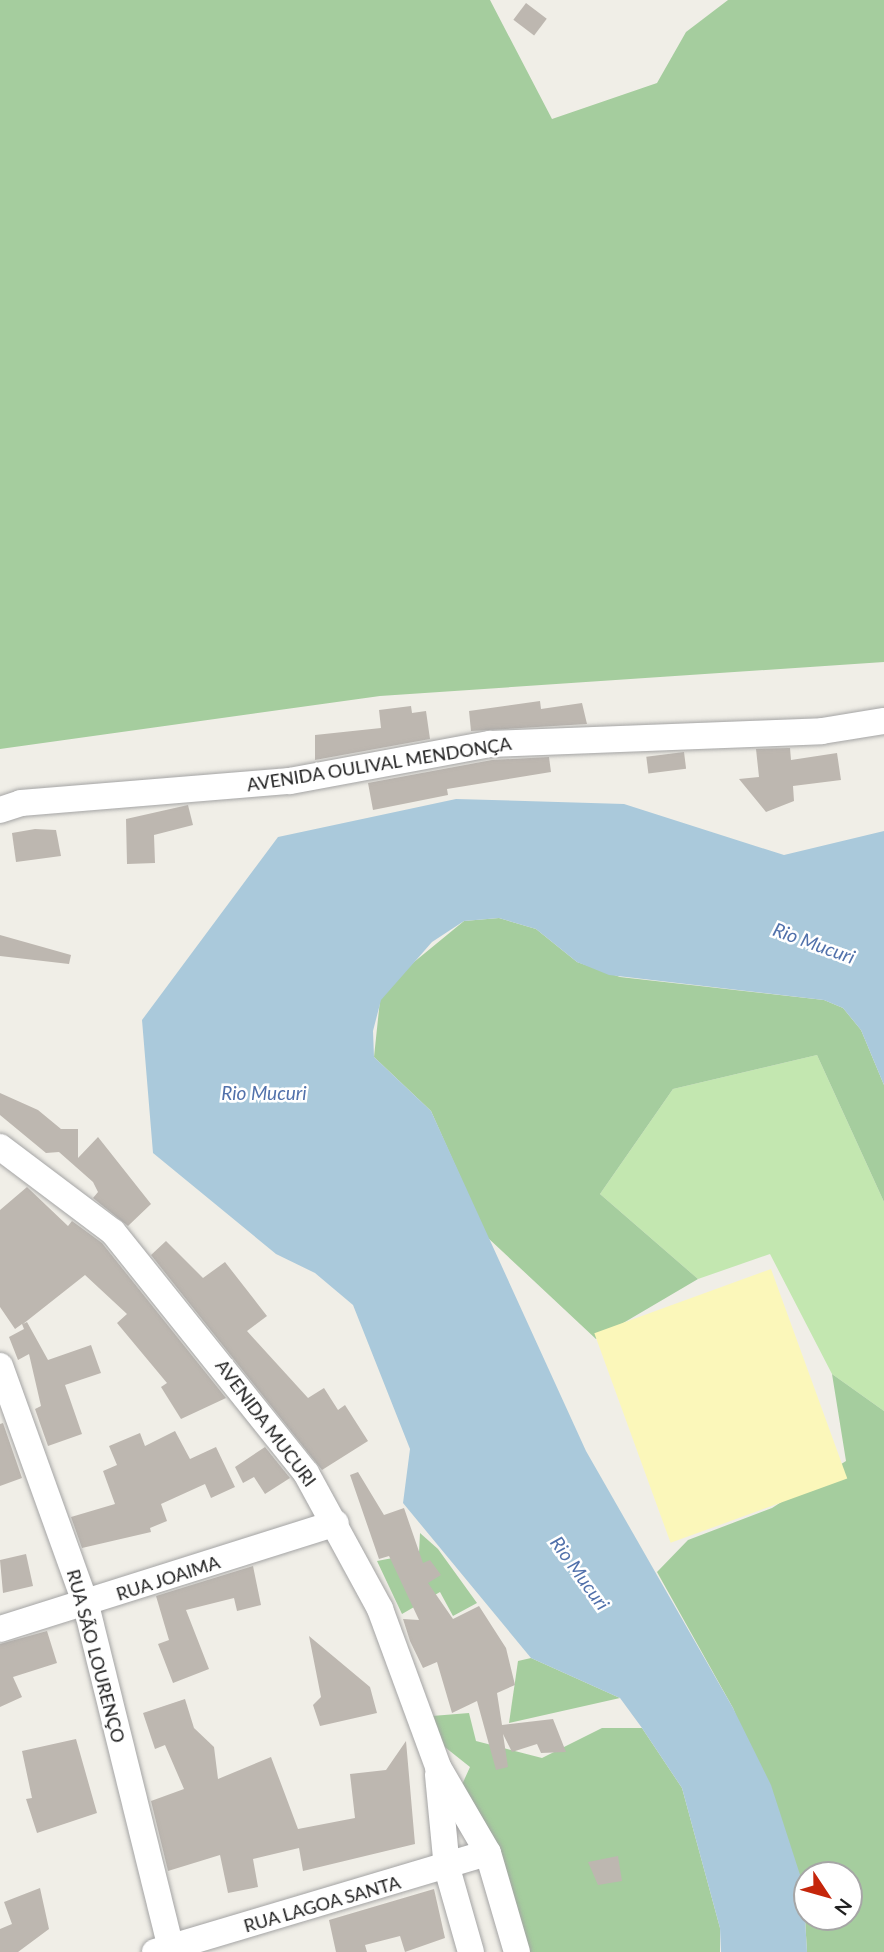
<!DOCTYPE html>
<meta charset="utf-8">
<style>
body{margin:0}
#map{position:relative;width:884px;height:1952px;overflow:hidden;background:#f0eee7;font-family:Lato,sans-serif}
div>[style]{position:absolute}
[style*='--x']{left:calc(var(--x)*1px);top:calc(var(--y)*1px);width:calc(var(--w)*1px);rotate:calc(var(--a)*1deg)}
.grass>*{inset:0;background:#c3e7b0}
.forest>*{inset:0;background:#a5cd9e}
.sand>*{inset:0;background:#fbf7ba;transform-origin:0 0}
.water>*{inset:0;background:#aac9db}
.building>*{inset:0;background:#bdb7b0;transform-origin:0 0}
.roads{filter:drop-shadow(0 0 2px #a4a4a4) drop-shadow(0 0 2px #a4a4a4)}
.minor>*{height:26px;margin:-13px;padding:0 13px;transform-origin:13px;border-radius:13px;background:#fff}
span{translate:-50% -50%;white-space:nowrap;text-align:center;line-height:1.15;-webkit-text-stroke:5px #fff;paint-order:stroke}
.street-label{font-size:18px;color:#202020}
.water-label{font-size:19px;color:#5171ab;font-style:italic}
.north{position:absolute;left:793px;top:1861px;width:70px;height:70px;box-sizing:border-box;background:#fff;border:2px solid #a6a6a6;border-radius:50%;rotate:126deg;font-size:19px;font-weight:700;line-height:28px;text-align:center;color:#202020}
.north::after{content:'';display:block;margin:auto;width:24px;height:32px;background:#c5260b;clip-path:polygon(50% 0,100% 100%,50% 72%,0 100%)}
</style>
<div id="map">
<div class="grass">
<i style="clip-path:polygon(817px 1055px,884px 1202px,884px 1411px,832px 1374px,770px 1254px,698px 1279px,600px 1194px,673px 1089px)"></i>
</div>
<div class="forest">
<i style="clip-path:polygon(0 0,490px 0,552px 119px,657px 83px,686px 32px,728px 0,884px 0,884px 662px,380px 696px,0 749px)"></i>
<i style="clip-path:polygon(499px 918px,536px 929px,577px 962px,620px 977px,824px 1000px,843px 1008px,861px 1030px,884px 1085px,884px 1202px,817px 1055px,673px 1089px,600px 1194px,698px 1279px,596px 1339px,487px 1237px,431px 1111px,374px 1057px,380px 1000px,397px 976px,464px 921px)"></i>
<i style="clip-path:polygon(evenodd,832px 1374px,884px 1411px,884px 1952px,807px 1952px,803px 1884px,733px 1708px,657px 1572px,688px 1540px,772px 1508px,846px 1461px,832px 1374px,807px 1875px,849px 1875px,849px 1917px,807px 1917px,807px 1875px)"></i>
<i style="clip-path:polygon(420px 1533px,438px 1549px,477px 1603px,453px 1616px,440px 1592px,402px 1614px,377px 1561px,419px 1553px)"></i>
<i style="clip-path:polygon(531px 1658px,620px 1698px,509px 1723px,518px 1661px)"></i>
<i style="clip-path:polygon(469px 1713px,476px 1741px,542px 1758px,602px 1728px,642px 1728px,682px 1788px,720px 1928px,720px 1952px,526px 1952px,460px 1789px,470px 1767px,436px 1740px,432px 1716px)"></i>
</div>
<div class="sand">
<i style="left:771px;top:1269px;width:223px;height:188px;rotate:70deg"></i>
</div>
<div class="water">
<i style="clip-path:polygon(456px 799px,624px 804px,784px 855px,884px 831px,884px 1085px,861px 1030px,843px 1008px,824px 1000px,609px 975px,577px 962px,536px 929px,499px 918px,464px 921px,432px 942px,381px 1000px,373px 1031px,374px 1057px,431px 1111px,586px 1451px,733px 1708px,771px 1785px,803px 1884px,807px 1952px,721px 1952px,720px 1928px,682px 1788px,642px 1728px,620px 1698px,531px 1658px,403px 1503px,410px 1449px,353px 1305px,315px 1273px,276px 1254px,153px 1153px,142px 1020px,278px 837px)"></i>
</div>
<div class="building">
<i style="left:526px;top:3px;width:26px;height:21px;rotate:37deg"></i>
<i style="clip-path:polygon(540px 701px,541px 709px,582px 703px,587px 724px,471px 731px,469px 711px)"></i>
<i style="clip-path:polygon(411px 706px,412px 713px,426px 711px,430px 739px,315px 760px,315px 735px,381px 728px,379px 710px)"></i>
<i style="clip-path:polygon(790px 748px,791px 760px,837px 753px,841px 780px,793px 786px,794px 801px,766px 812px,739px 779px,759px 777px,756px 749px)"></i>
<i style="left:684px;top:752px;width:17px;height:38px;rotate:83deg"></i>
<i style="clip-path:polygon(549px 757px,551px 772px,447px 789px,448px 795px,373px 810px,368px 783px,492px 760px)"></i>
<i style="clip-path:polygon(188px 805px,193px 825px,154px 835px,155px 863px,127px 864px,126px 819px)"></i>
<i style="clip-path:polygon(35px 829px,56px 830px,61px 856px,16px 862px,12px 833px)"></i>
<i style="clip-path:polygon(0 935px,71px 955px,69px 964px,0 956px)"></i>
<i style="clip-path:polygon(0 1093px,38px 1110px,61px 1129px,78px 1129px,78px 1158px,98px 1137px,151px 1204px,128px 1226px,93px 1198px,98px 1192px,93px 1182px,59px 1152px,46px 1153px,0 1115px)"></i>
<i style="clip-path:polygon(27px 1187px,68px 1226px,72px 1221px,102px 1243px,226px 1398px,181px 1419px,161px 1387px,167px 1383px,117px 1323px,127px 1314px,85px 1275px,23px 1324px,27px 1322px,48px 1360px,91px 1345px,101px 1373px,65px 1385px,82px 1434px,48px 1446px,35px 1409px,41px 1406px,29px 1354px,18px 1360px,9px 1337px,24px 1329px,22px 1324px,15px 1329px,0 1307px,0 1210px)"></i>
<i style="clip-path:polygon(166px 1241px,203px 1278px,225px 1262px,267px 1316px,247px 1331px,308px 1398px,324px 1388px,338px 1410px,345px 1405px,368px 1441px,322px 1470px,151px 1255px)"></i>
<i style="clip-path:polygon(3px 1423px,22px 1478px,0 1486px,0 1424px)"></i>
<i style="clip-path:polygon(175px 1431px,190px 1459px,216px 1447px,235px 1487px,211px 1498px,205px 1484px,161px 1504px,167px 1521px,150px 1528px,151px 1532px,82px 1548px,71px 1517px,115px 1504px,103px 1471px,117px 1465px,109px 1446px,140px 1433px,145px 1446px)"></i>
<i style="clip-path:polygon(265px 1447px,290px 1478px,265px 1494px,254px 1477px,243px 1483px,235px 1467px)"></i>
<i style="clip-path:polygon(358px 1472px,384px 1515px,404px 1508px,423px 1563px,430px 1560px,441px 1575px,428px 1583px,453px 1619px,479px 1606px,506px 1648px,515px 1685px,497px 1693px,502px 1725px,553px 1719px,566px 1752px,541px 1753px,537px 1744px,512px 1752px,503px 1734px,508px 1767px,496px 1770px,477px 1701px,452px 1713px,437px 1662px,423px 1668px,410px 1641px,403px 1619px,419px 1620px,389px 1556px,379px 1559px,350px 1475px)"></i>
<i style="clip-path:polygon(26px 1554px,33px 1586px,3px 1593px,0 1560px)"></i>
<i style="clip-path:polygon(253px 1566px,261px 1605px,237px 1611px,234px 1598px,186px 1610px,209px 1669px,173px 1683px,158px 1644px,169px 1640px,156px 1596px)"></i>
<i style="clip-path:polygon(47px 1631px,57px 1663px,13px 1677px,22px 1697px,0 1707px,0 1644px)"></i>
<i style="clip-path:polygon(309px 1636px,370px 1687px,377px 1713px,320px 1726px,313px 1705px,321px 1697px)"></i>
<i style="clip-path:polygon(185px 1699px,194px 1728px,214px 1747px,218px 1779px,271px 1757px,298px 1829px,355px 1818px,350px 1774px,386px 1770px,406px 1741px,415px 1844px,303px 1871px,299px 1848px,253px 1859px,258px 1887px,228px 1893px,220px 1855px,168px 1871px,151px 1801px,184px 1789px,165px 1745px,155px 1749px,143px 1713px)"></i>
<i style="clip-path:polygon(76px 1739px,97px 1813px,37px 1833px,26px 1799px,32px 1798px,22px 1751px)"></i>
<i style="clip-path:polygon(618px 1856px,622px 1881px,598px 1885px,588px 1862px)"></i>
<i style="clip-path:polygon(40px 1888px,49px 1929px,18px 1952px,0 1952px,0 1929px,12px 1924px,4px 1902px)"></i>
<i style="clip-path:polygon(434px 1889px,445px 1938px,405px 1952px,400px 1936px,365px 1945px,367px 1952px,336px 1952px,329px 1920px)"></i>
</div>
<div class="roads">
<div class="minor">
<i style="--x:0;--y:810;--w:22;--a:-18"></i>
<i style="--x:21;--y:803;--w:270;--a:-4.7"></i>
<i style="--x:290;--y:781;--w:203;--a:-10.5"></i>
<i style="--x:490;--y:744;--w:332;--a:-2.2"></i>
<i style="--x:822;--y:731;--w:63;--a:-9.2"></i>
<i style="--x:0;--y:1147;--w:141;--a:37"></i>
<i style="--x:113;--y:1232;--w:309;--a:51.3"></i>
<i style="--x:306;--y:1473;--w:155;--a:61.4"></i>
<i style="--x:380;--y:1609;--w:168;--a:69.8"></i>
<i style="--x:438;--y:1767;--w:99;--a:59.8"></i>
<i style="--x:488;--y:1853;--w:103;--a:73.7"></i>
<i style="--x:0;--y:1366;--w:254;--a:70.2"></i>
<i style="--x:86;--y:1605;--w:357;--a:76.1"></i>
<i style="--x:0;--y:1629;--w:352;--a:-17.5"></i>
<i style="--x:438;--y:1775;--w:93;--a:84.5"></i>
<i style="--x:447;--y:1868;--w:87;--a:74.1"></i>
<i style="--x:155;--y:1952;--w:347;--a:-16.6"></i>
</div>
</div>
<div class="street-label">
<span style="left:379px;top:764px;rotate:-9deg">AVENIDA OULIVAL MENDONÇA</span>
<span style="left:266px;top:1423px;rotate:53deg">AVENIDA MUCURI</span>
<span style="left:168px;top:1578px;rotate:-18deg">RUA JOAIMA</span>
<span style="left:96px;top:1656px;rotate:75deg">RUA SÃO LOURENÇO</span>
<span style="left:322px;top:1904px;rotate:-16deg">RUA LAGOA SANTA</span>
</div>
<div class="water-label">
<span style="left:814px;top:943px;rotate:20deg">Rio Mucuri</span>
<span style="left:264px;top:1093px">Rio Mucuri</span>
<span style="left:580px;top:1573px;rotate:54deg">Rio Mucuri</span>
</div>
<div class="north">N</div>
</div>
